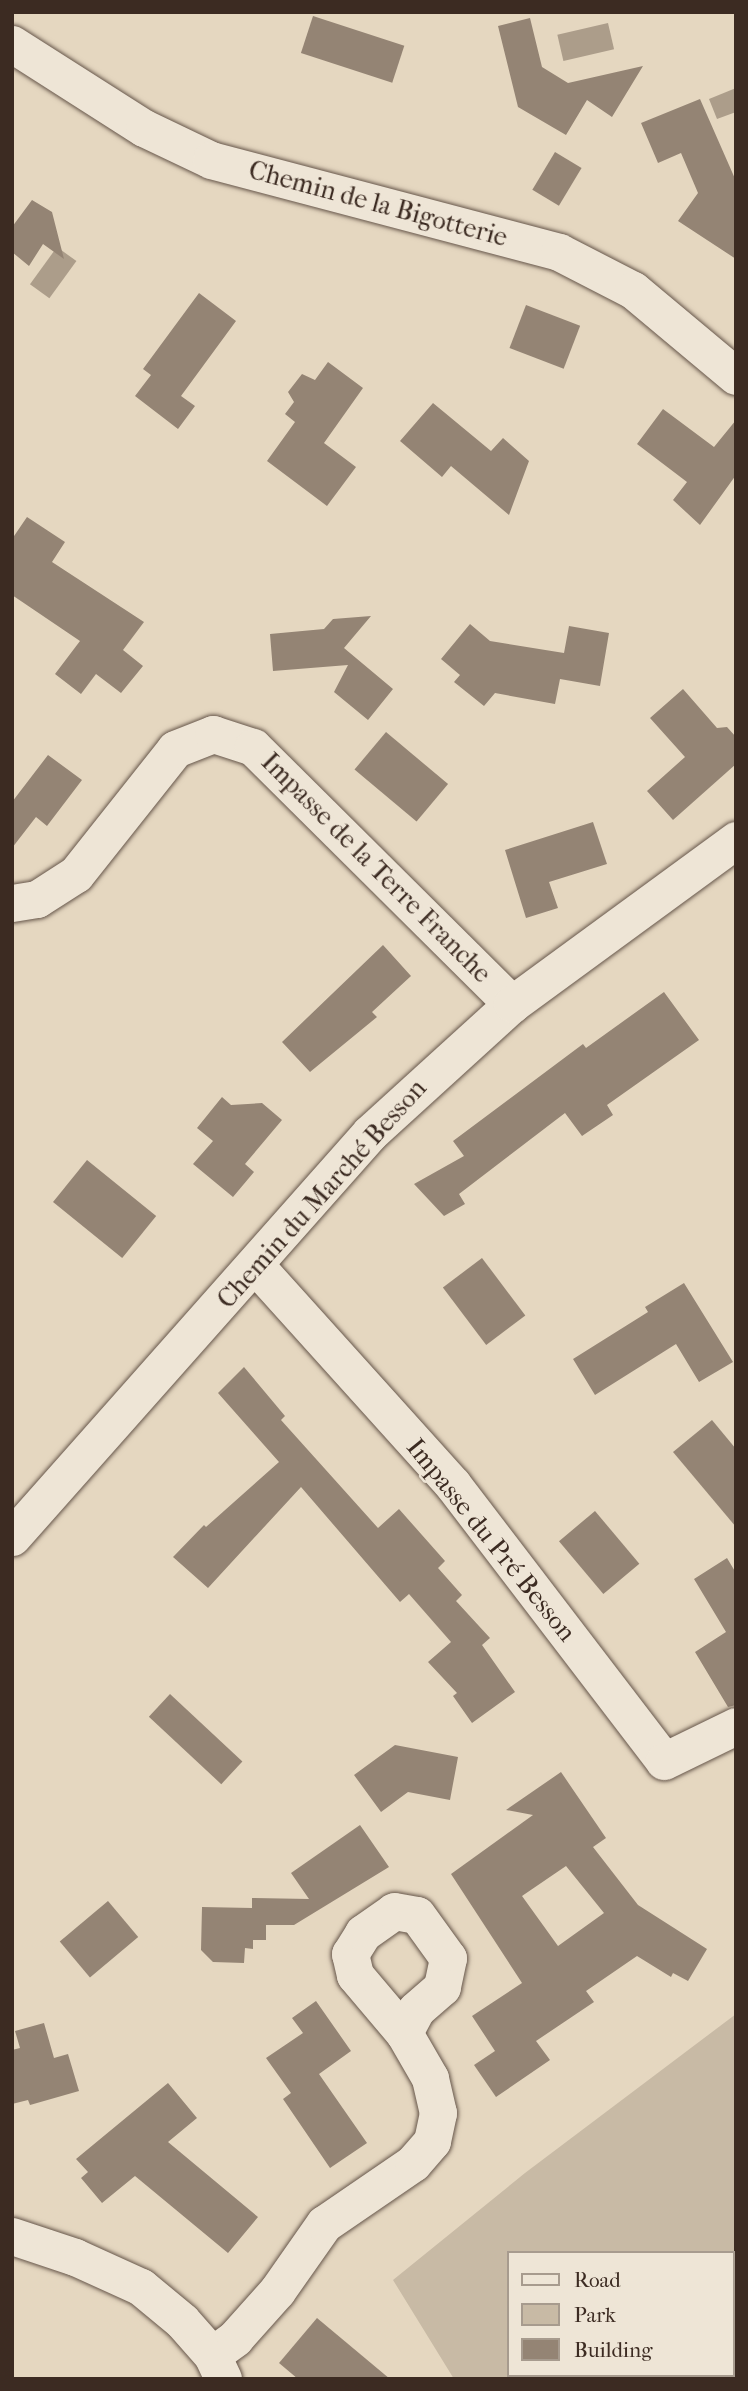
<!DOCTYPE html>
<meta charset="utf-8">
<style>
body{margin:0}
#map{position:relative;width:748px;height:2391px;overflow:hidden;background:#e5d7c0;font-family:"IM FELL French Canon",serif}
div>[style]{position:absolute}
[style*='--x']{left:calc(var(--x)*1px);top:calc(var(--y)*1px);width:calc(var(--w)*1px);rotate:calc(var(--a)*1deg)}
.green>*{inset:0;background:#c8baa5}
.water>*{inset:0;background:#ac9d8a;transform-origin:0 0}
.building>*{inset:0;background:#948474;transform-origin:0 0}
.roads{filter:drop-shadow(0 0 2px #66564a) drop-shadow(0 0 2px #66564a)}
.minor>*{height:37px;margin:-18.5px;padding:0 18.5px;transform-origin:18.5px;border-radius:18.5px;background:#eee5d6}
span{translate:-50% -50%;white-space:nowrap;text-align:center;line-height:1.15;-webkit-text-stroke:5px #eee5d6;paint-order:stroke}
.street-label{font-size:26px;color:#3c2b22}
.frame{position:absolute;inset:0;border:14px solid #3c2b22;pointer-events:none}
.legend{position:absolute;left:507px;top:2251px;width:228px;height:126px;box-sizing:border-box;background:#eee5d6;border:2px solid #a79b8e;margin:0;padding:9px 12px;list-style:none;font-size:21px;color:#3c2b22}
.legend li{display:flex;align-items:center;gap:14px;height:35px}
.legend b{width:35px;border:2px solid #a79b8e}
</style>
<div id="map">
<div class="green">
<i style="clip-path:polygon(evenodd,736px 2014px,736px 2379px,454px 2379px,393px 2280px,525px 2173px,736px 2014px,508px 2253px,732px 2253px,732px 2375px,508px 2375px,508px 2253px)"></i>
</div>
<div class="water">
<i style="left:608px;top:23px;width:27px;height:52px;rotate:77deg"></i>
<i style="clip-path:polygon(736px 88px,736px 112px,717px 119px,709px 99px)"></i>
<i style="left:57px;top:247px;width:24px;height:46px;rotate:36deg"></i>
</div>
<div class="building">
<i style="left:313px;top:16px;width:96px;height:39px;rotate:18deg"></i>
<i style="clip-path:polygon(530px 18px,542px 67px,568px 83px,643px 66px,612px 117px,587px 100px,566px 135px,518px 107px,498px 26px)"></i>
<i style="clip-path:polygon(700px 99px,736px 181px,736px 259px,678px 221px,698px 193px,681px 153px,658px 163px,641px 123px)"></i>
<i style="left:555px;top:152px;width:31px;height:44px;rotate:31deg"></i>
<i style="clip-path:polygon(32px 200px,52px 212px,64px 259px,43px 244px,29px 266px,12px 252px,12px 227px)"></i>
<i style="clip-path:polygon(199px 293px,236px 321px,181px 396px,195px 406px,178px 429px,135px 396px,151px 375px,143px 369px)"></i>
<i style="left:526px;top:305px;width:58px;height:46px;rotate:21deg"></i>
<i style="clip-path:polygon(328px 362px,363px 388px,324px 443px,356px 467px,327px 506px,267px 461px,295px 422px,285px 414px,294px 402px,288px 392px,302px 374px,315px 380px)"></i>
<i style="clip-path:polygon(433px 403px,491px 451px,503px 438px,529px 461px,509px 515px,451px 466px,442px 477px,400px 441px)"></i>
<i style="clip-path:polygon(663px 409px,714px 447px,736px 420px,736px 475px,700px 525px,673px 500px,687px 482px,637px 444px)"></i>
<i style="clip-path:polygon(27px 517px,65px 542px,52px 562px,144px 622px,123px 650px,143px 666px,121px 693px,96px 674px,81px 694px,55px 674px,80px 641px,12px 595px,12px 539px)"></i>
<i style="clip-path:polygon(371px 616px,344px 648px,393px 689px,368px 720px,334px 692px,348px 665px,273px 671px,270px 634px,324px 629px,333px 619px)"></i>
<i style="clip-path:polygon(470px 624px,490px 641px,564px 653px,569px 626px,609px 633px,600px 686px,560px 679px,555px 704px,495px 693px,484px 706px,454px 682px,460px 675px,441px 659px)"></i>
<i style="clip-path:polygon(683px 689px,717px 728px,727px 727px,736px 737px,736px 764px,673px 820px,647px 791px,685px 757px,650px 718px)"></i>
<i style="left:386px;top:732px;width:81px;height:49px;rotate:40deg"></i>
<i style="clip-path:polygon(48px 755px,82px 780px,47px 826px,36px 817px,12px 848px,12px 802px)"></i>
<i style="clip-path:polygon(593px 822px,607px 864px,549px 882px,558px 908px,526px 918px,505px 850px)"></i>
<i style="clip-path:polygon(383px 945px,411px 976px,372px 1012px,377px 1017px,310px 1072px,282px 1042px)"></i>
<i style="clip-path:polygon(664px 992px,699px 1040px,607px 1105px,613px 1115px,582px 1136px,565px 1113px,459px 1194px,465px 1204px,444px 1216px,414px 1184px,464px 1156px,453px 1141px,583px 1044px,586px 1048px)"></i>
<i style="clip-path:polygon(222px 1097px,231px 1105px,262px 1103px,282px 1120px,245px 1164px,254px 1172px,233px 1197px,193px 1164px,213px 1141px,197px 1128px)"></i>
<i style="left:87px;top:1160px;width:89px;height:54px;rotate:39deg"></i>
<i style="left:482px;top:1258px;width:72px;height:49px;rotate:53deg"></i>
<i style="clip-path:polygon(684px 1283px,733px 1362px,699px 1382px,676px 1344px,595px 1395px,573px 1359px,648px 1312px,645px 1307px)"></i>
<i style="clip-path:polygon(244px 1367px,285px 1416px,281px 1420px,378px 1528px,399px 1509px,445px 1561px,438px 1568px,462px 1595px,456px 1601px,490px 1638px,482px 1645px,515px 1692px,472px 1723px,453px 1696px,457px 1693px,428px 1662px,451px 1642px,409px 1594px,400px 1602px,301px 1487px,208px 1588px,173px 1557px,204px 1525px,206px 1527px,279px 1462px,218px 1393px)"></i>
<i style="clip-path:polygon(712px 1420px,736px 1449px,736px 1527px,673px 1452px)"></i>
<i style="left:595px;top:1511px;width:69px;height:47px;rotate:50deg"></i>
<i style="clip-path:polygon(727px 1558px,736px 1573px,736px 1705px,728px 1707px,695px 1652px,726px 1632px,694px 1579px)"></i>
<i style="left:170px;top:1694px;width:99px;height:31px;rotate:43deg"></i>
<i style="clip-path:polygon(395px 1745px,458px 1757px,450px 1800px,408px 1792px,381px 1812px,354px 1775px)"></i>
<i style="clip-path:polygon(evenodd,561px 1772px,606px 1838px,593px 1847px,638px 1905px,707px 1949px,688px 1981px,673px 1973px,671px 1977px,637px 1956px,586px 1991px,594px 2002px,536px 2041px,550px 2060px,496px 2097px,474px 2065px,495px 2051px,472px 2016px,522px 1983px,451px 1874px,533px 1815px,506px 1810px,561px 1772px,566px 1866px,604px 1913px,558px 1946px,522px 1896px,566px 1866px)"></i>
<i style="clip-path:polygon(360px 1825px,389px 1867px,294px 1925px,266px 1925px,266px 1940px,253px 1940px,253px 1949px,245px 1948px,244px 1963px,213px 1962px,201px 1950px,202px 1907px,252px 1908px,252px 1898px,309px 1899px,291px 1873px)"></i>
<i style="left:108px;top:1901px;width:47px;height:63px;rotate:50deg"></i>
<i style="clip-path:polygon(316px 2001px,351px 2051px,319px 2074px,367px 2143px,330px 2168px,283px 2099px,291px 2093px,266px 2058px,303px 2033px,292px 2018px)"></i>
<i style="clip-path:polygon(44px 2023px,54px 2058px,68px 2054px,79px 2091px,30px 2105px,28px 2100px,12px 2104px,12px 2050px,20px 2048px,15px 2031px)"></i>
<i style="clip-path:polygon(168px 2083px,197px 2118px,168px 2142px,258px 2217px,228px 2253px,135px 2176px,102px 2203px,81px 2178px,88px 2172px,76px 2159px)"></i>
<i style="clip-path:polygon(317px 2318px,390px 2379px,298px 2379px,279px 2363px)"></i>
</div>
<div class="roads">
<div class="minor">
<i style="--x:12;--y:44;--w:156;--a:32.5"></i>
<i style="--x:144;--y:128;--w:74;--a:25.5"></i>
<i style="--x:211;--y:160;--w:360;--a:14.8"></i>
<i style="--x:559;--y:252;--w:83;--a:27.2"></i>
<i style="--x:633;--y:290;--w:134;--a:39.9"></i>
<i style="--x:12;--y:903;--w:25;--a:-9"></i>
<i style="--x:37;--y:899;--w:46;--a:-32.7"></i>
<i style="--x:76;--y:874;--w:159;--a:-51.6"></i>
<i style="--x:175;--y:749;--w:41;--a:-21.5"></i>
<i style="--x:213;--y:734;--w:42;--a:18"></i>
<i style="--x:253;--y:747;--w:365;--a:44.8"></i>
<i style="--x:255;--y:1265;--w:296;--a:48"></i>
<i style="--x:453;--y:1485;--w:347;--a:52.6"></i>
<i style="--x:664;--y:1761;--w:80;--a:-25.9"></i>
<i style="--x:12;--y:1537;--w:540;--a:-48.45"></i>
<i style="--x:370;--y:1133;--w:192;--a:-42.3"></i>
<i style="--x:512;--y:1004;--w:278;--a:-36.2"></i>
<i style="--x:12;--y:2236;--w:66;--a:18.4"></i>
<i style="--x:75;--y:2257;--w:72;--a:24.4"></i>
<i style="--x:141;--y:2287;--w:53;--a:39.7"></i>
<i style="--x:182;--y:2321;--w:45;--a:48.6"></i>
<i style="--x:212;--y:2355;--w:26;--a:65"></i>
<i style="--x:212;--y:2355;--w:29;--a:-36"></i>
<i style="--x:235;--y:2338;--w:63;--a:-48.2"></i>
<i style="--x:277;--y:2291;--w:82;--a:-55"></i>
<i style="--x:324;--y:2224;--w:108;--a:-34.4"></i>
<i style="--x:413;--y:2163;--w:29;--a:-49"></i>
<i style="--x:432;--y:2141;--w:29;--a:-78"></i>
<i style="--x:438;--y:2113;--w:36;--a:-103"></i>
<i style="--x:430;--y:2078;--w:52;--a:-120"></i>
<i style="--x:404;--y:2033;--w:76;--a:-130.2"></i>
<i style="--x:355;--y:1975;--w:22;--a:-103"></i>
<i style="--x:350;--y:1954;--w:25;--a:-58"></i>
<i style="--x:363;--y:1933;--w:38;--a:-35"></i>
<i style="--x:394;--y:1911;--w:23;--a:10"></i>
<i style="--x:417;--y:1915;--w:53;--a:54.2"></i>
<i style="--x:448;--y:1958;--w:30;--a:102"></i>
<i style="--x:442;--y:1987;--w:35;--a:139"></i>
<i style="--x:416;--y:2010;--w:26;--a:118"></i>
</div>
</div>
<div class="street-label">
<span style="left:378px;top:204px;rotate:15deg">Chemin de la Bigotterie</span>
<span style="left:376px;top:868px;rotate:45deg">Impasse de la Terre Franche</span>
<span style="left:322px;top:1194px;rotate:-48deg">Chemin du Marché Besson</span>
<span style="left:491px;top:1540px;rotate:51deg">Impasse du Pré Besson</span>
</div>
<div class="frame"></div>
<ul class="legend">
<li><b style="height:9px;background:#eee5d6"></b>Road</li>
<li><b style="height:19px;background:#c8baa5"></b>Park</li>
<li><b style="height:19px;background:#948474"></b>Building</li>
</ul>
</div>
